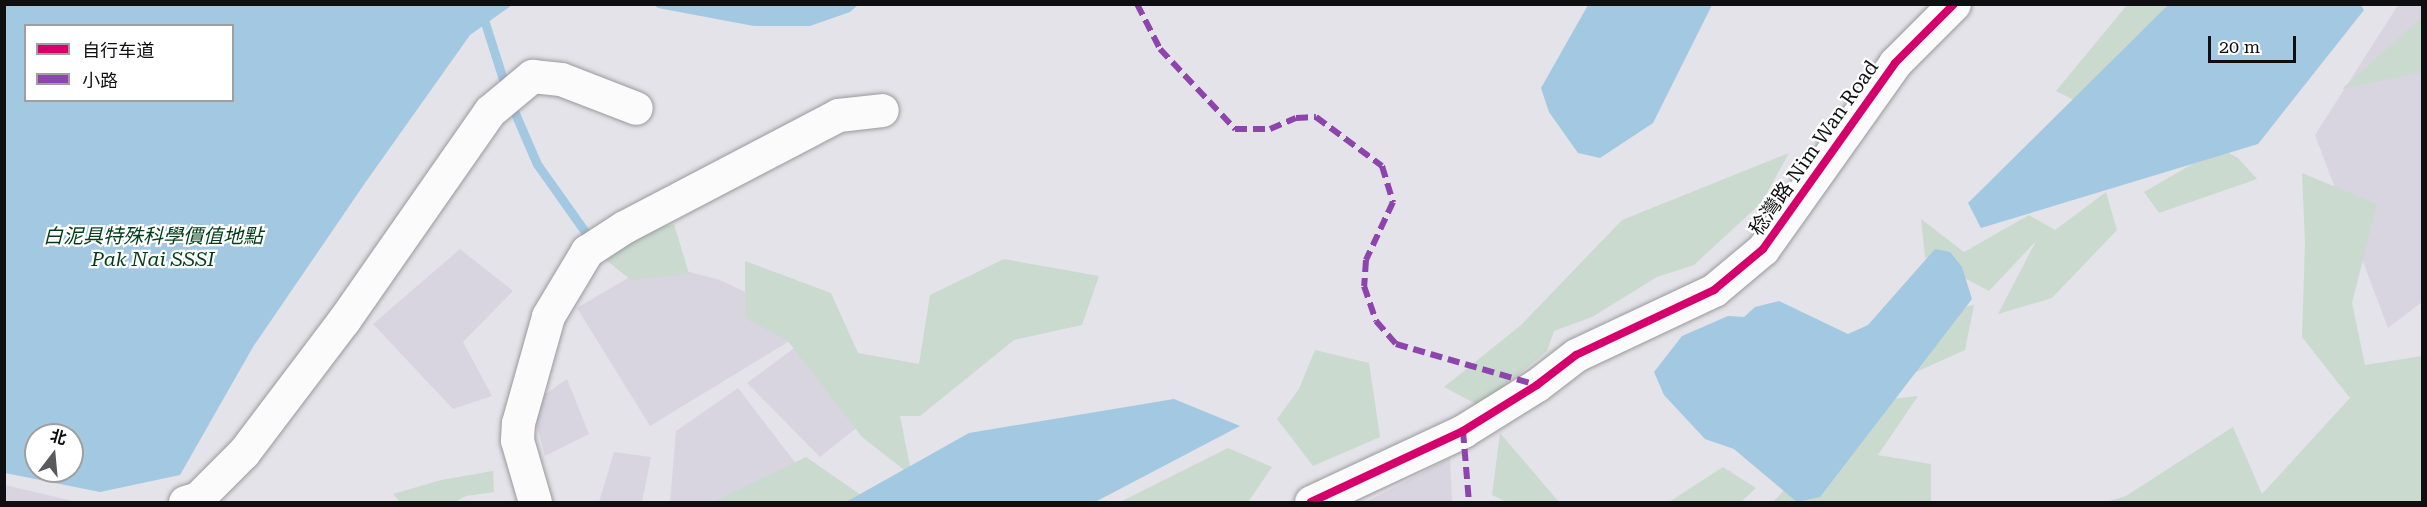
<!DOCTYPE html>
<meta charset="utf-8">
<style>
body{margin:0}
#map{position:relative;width:2427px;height:507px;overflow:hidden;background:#e4e3e9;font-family:"Roboto Serif","Noto Sans SC",serif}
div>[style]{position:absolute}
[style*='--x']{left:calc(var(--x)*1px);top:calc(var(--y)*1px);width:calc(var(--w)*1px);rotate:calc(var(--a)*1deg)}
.built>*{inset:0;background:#d8d5e0}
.green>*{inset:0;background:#cadacf}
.water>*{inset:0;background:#a2c8e2}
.stream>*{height:9px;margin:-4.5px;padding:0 4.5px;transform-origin:4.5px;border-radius:4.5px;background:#a2c8e2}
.roads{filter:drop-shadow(0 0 2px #9a999d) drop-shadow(0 0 2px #9a999d)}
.minor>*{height:33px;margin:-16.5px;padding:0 16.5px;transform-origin:16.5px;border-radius:16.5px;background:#fbfbfc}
.quiet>*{height:6px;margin-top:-3px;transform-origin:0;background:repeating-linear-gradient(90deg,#8e44ad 0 12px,transparent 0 18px)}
.cycleway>*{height:8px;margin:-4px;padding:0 4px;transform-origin:4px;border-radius:4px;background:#d6006c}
span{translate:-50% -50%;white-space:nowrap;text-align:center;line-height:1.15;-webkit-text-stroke:4.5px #fff;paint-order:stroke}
.street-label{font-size:20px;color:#0f0e11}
.park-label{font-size:20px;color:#023d18;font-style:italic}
.frame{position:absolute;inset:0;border:6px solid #0f0e11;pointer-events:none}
.legend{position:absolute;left:24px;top:24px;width:210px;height:78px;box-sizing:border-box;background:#fff;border:2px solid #9f9fa0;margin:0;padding:8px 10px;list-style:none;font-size:18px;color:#0f0e11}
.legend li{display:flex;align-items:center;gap:12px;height:30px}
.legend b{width:30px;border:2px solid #9f9fa0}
.north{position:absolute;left:24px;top:423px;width:60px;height:60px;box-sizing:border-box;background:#fff;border:2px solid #9f9fa0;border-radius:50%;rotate:16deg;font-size:16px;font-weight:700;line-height:24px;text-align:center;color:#0f0e11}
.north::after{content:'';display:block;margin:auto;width:21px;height:27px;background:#5a595d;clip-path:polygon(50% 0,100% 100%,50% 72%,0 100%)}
.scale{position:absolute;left:2208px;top:36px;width:88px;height:27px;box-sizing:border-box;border:3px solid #0f0e11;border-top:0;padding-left:8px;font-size:18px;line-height:21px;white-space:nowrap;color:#0f0e11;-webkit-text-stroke:4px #fff;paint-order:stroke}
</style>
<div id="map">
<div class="built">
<i style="clip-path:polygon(2398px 5px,2422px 5px,2422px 302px,2388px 328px,2315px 135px)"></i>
<i style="clip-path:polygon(460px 249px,513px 291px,463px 342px,492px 396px,453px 409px,373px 324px)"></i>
<i style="clip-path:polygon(671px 267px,720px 280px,760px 299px,806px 331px,650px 426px,577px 308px,638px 272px)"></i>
<i style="clip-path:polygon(801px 343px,864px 422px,820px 457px,747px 383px)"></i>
<i style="clip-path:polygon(567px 379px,589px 434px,545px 456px,531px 404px)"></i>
<i style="clip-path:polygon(738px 388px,807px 478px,772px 502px,670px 502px,676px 431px)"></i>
<i style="clip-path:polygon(614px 452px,651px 457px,642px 502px,599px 502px)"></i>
<i style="clip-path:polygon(1450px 458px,1452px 502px,1366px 502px)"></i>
<i style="clip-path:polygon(4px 485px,5px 485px,77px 502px,5px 502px)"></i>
</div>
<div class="green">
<i style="clip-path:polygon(2127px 5px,2177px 5px,2078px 102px,2056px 91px)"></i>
<i style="clip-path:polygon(2422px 17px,2422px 72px,2342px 89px)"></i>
<i style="clip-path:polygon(2220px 148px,2238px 158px,2257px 179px,2159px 213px,2144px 192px)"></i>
<i style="clip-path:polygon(1789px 153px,1762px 202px,1694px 265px,1657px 277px,1592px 317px,1554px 331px,1547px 351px,1480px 406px,1444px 387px,1521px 325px,1622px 220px)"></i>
<i style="clip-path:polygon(2302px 173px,2377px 204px,2352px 303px,2365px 365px,2422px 356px,2422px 502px,2106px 502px,2126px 496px,2233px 427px,2262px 494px,2350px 398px,2302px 337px,2305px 242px)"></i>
<i style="clip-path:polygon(2106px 192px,2117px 230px,2052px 298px,1998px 314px,2036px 241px,1989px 291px,1925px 257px,1921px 219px,1964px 252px,2029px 215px,2055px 230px)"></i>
<i style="clip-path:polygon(674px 224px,689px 274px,631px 280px,606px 260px,643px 232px)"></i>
<i style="clip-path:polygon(1004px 259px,1099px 276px,1082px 325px,1014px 340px,920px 416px,900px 416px,912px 476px,862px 437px,787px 340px,745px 318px,745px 261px,831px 293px,858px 353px,919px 364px,930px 295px)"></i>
<i style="clip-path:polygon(1974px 305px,1965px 350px,1907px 376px,1895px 321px)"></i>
<i style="clip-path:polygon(1315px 350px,1369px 363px,1380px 437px,1313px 466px,1277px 419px,1299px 389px)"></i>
<i style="clip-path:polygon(1918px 396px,1878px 455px,1931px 464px,1931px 502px,1773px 502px,1865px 402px)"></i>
<i style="clip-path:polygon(1500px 433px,1559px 502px,1507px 502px,1492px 495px)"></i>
<i style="clip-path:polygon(1228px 448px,1272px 467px,1248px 502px,1120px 502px)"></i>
<i style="clip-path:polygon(806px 457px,871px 502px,713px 502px)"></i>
<i style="clip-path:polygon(1723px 467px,1756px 488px,1741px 502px,1669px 502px)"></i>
<i style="clip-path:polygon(493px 471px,494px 492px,466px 496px,455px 502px,400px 502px,393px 494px,441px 480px)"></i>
</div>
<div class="water">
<i style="clip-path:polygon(2360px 4px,2364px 10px,2258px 144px,1981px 228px,1968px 203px,2168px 5px)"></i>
<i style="clip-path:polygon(evenodd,4px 5px,5px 4px,512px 5px,470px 35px,365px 183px,253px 347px,180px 475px,100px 492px,5px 473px,4px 5px,26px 26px,232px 26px,232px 100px,26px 100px,26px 26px,4px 5px,36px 435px,72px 435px,72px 471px,36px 471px,36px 435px)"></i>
<i style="clip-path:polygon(654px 5px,858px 5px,850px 12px,810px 26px,754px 26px,658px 8px)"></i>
<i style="clip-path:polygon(1588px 5px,1712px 5px,1653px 123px,1600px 158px,1578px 153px,1549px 112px,1541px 88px)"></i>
<i style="clip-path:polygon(1935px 249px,1950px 252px,1962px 267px,1972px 299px,1820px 497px,1797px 502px,1734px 449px,1705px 439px,1664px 395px,1654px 372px,1682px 336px,1728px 316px,1744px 317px,1755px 307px,1779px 301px,1848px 334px,1868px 325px)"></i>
<i style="clip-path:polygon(1174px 399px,1240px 426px,1095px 502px,846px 502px,969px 433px)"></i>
</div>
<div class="stream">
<i style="--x:479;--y:4;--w:105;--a:72.3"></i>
<i style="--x:511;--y:104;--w:65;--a:66.6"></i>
<i style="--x:537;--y:164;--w:85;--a:54.6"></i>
</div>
<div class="roads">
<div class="minor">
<i style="--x:185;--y:502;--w:14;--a:-17"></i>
<i style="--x:198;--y:498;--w:65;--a:-45"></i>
<i style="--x:244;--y:452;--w:166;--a:-52.9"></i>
<i style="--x:344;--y:320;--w:255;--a:-55.1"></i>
<i style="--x:490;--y:111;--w:55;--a:-39.8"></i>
<i style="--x:532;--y:76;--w:29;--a:6"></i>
<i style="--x:561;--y:79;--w:80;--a:21.1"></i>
<i style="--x:535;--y:502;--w:65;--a:-106.2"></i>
<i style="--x:517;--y:440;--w:17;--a:-87"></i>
<i style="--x:518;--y:423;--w:111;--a:-74.3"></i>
<i style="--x:548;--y:316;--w:76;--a:-59"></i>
<i style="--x:587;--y:251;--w:44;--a:-33"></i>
<i style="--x:624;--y:227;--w:242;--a:-27.6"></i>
<i style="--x:838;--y:115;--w:44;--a:-6.5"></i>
<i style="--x:1311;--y:502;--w:168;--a:-25"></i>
<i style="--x:1463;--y:431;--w:87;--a:-31.9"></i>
<i style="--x:1537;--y:385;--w:49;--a:-37.6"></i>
<i style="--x:1576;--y:355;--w:153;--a:-25.2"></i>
<i style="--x:1714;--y:290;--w:64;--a:-39.9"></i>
<i style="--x:1763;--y:249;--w:228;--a:-54.6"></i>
<i style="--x:1895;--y:63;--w:83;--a:-45"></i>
</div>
</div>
<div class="quiet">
<i style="--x:1137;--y:4;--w:51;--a:62.9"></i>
<i style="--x:1160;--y:49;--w:110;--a:46.8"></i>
<i style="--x:1235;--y:129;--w:35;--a:0"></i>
<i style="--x:1270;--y:129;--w:28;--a:-23"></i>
<i style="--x:1296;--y:118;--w:20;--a:-3"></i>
<i style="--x:1316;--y:117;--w:82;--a:36.6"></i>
<i style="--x:1382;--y:166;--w:38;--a:73"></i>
<i style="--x:1393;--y:202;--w:64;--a:115"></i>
<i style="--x:1366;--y:260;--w:26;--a:94"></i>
<i style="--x:1364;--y:286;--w:37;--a:71"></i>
<i style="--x:1376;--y:321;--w:30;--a:49"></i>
<i style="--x:1396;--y:344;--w:147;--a:16.2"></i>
<i style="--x:1463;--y:431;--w:71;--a:85.2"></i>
</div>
<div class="cycleway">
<i style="--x:1311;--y:502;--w:168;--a:-25"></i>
<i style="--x:1463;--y:431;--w:87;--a:-31.9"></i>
<i style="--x:1537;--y:385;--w:49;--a:-37.6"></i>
<i style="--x:1576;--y:355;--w:153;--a:-25.2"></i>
<i style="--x:1714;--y:290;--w:64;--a:-39.9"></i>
<i style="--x:1763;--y:249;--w:228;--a:-54.6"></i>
<i style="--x:1895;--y:63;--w:83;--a:-45"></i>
</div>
<div class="street-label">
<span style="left:1814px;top:148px;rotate:-55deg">稔灣路 Nim Wan Road</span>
</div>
<div class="park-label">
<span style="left:153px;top:248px">白泥具特殊科學價值地點<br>Pak Nai SSSI</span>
</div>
<div class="frame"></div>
<ul class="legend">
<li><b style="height:8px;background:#d6006c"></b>自行车道</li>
<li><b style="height:8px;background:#8e44ad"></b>小路</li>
</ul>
<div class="north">北</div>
<div class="scale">20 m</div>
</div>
